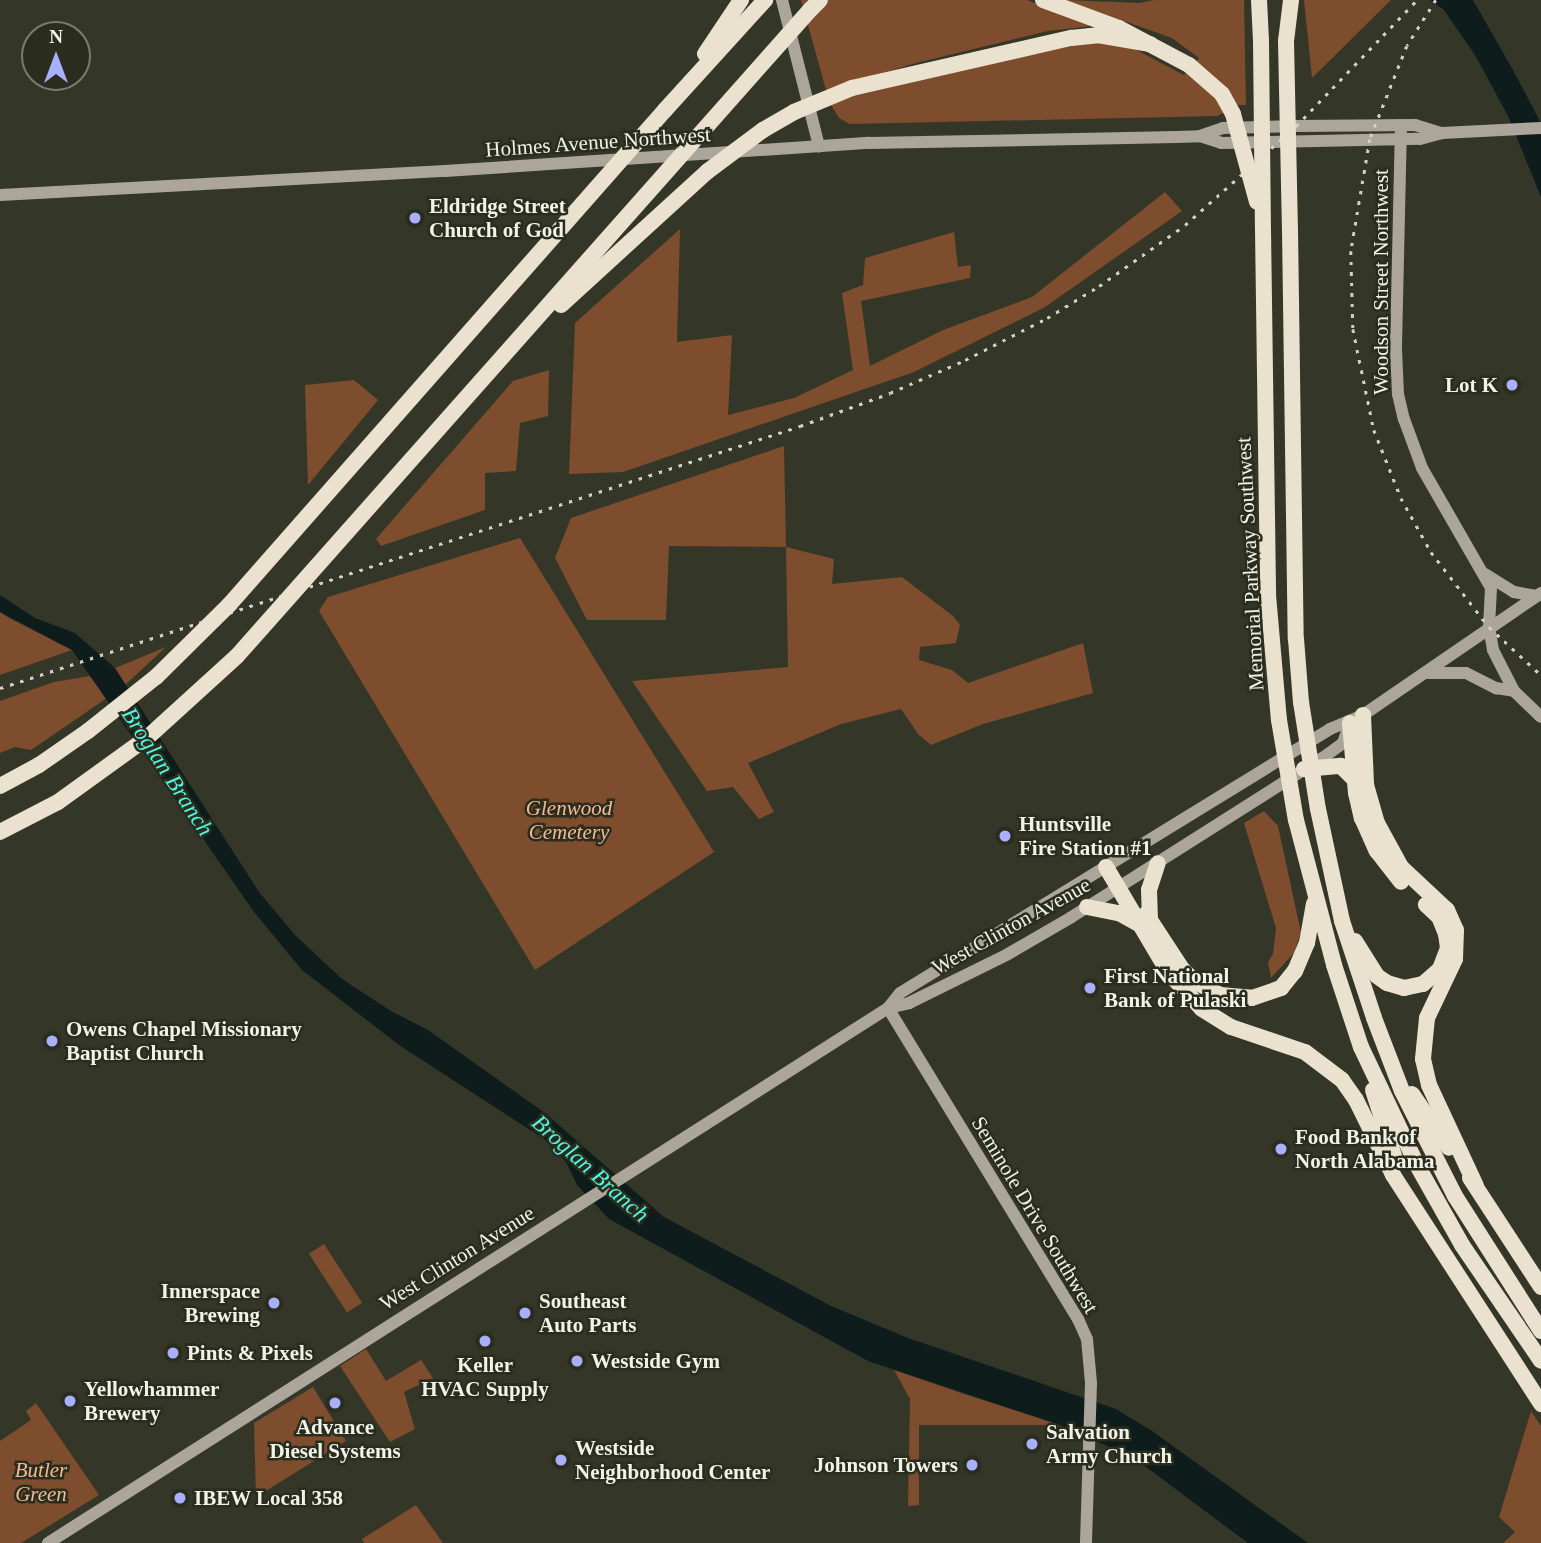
<!DOCTYPE html>
<style>
body{margin:0}
#map{position:relative;width:1541px;height:1543px;overflow:hidden;background:#343728;font-family:"Times New Roman",serif}
div>[style]{position:absolute}
[style*='--x']{left:calc(var(--x)*1px);top:calc(var(--y)*1px);width:calc(var(--w)*1px);rotate:calc(var(--a)*1deg)}
.green>*{inset:0;background:#7d4d2d;transform-origin:0 0}
.water>*{inset:0;background:#0e1d1b}
.secondary>*{height:12px;margin:-6px;padding:0 6px;transform-origin:6px;border-radius:6px;background:#aca69a}
.highway>*{height:16px;margin:-8px;padding:0 8px;transform-origin:8px;border-radius:8px;background:#eae1ce}
.rail>*{height:2.5px;margin-top:-1.25px;transform-origin:0;background:repeating-linear-gradient(90deg,#cfd1c7 0 3.5px,transparent 0 10.5px)}
.highway-bridge>*{height:16px;margin:-8px;padding:0 8px;transform-origin:8px;border-radius:8px;background:#eae1ce}
.dots>*{width:19px;height:19px;translate:-50% -50%;box-sizing:border-box;border:4px solid #2a2d1e;border-radius:50%}
span{translate:-50% -50%;white-space:nowrap;text-align:center;line-height:1.15;-webkit-text-stroke:5px #2a2d1e;paint-order:stroke}
.street-label{font-size:21px;color:#f1f3e9}
.poi-label{font-size:21px;color:#f1f3e9;font-weight:700}
.left{translate:0 -50%;text-align:left}
.right{translate:-100% -50%;text-align:right}
.park-label{font-size:21px;color:#f4b995;font-style:italic}
.water-label{font-size:23px;color:#50f7e0;font-style:italic}
.north{position:absolute;left:21px;top:21px;width:70px;height:70px;box-sizing:border-box;background:#2a2d1e;border:2px solid #7a7c6f;border-radius:50%;rotate:0deg;font-size:19px;font-weight:700;line-height:28px;text-align:center;color:#f1f3e9}
.north::after{content:'';display:block;margin:auto;width:24px;height:32px;background:#a8b0fc;clip-path:polygon(50% 0,100% 100%,50% 72%,0 100%)}
</style>
<div id="map">
<div class="green">
<i style="clip-path:polygon(801px 0,1027px 0,1092px 26px,1048px 31px,916px 63px,826px 90px)"></i>
<i style="clip-path:polygon(1065px 0,1140px 3px,1154px 0,1244px 0,1246px 105px,1239px 105px,1217px 116px,850px 124px,839px 118px,831px 105px,854px 95px,1040px 51px,1092px 42px,1125px 44px,1184px 75px,1199px 58px,1172px 38px)"></i>
<i style="clip-path:polygon(1304px 0,1391px 0,1312px 78px)"></i>
<i style="clip-path:polygon(1165px 192px,1182px 211px,1045px 307px,914px 372px,623px 472px,569px 474px,575px 323px,680px 229px,677px 342px,732px 335px,728px 415px,794px 398px,853px 370px,842px 293px,863px 285px,865px 258px,954px 232px,958px 267px,971px 265px,970px 278px,861px 301px,870px 366px,943px 330px,1032px 297px)"></i>
<i style="clip-path:polygon(549px 370px,548px 416px,520px 423px,516px 471px,485px 473px,485px 510px,381px 546px,376px 539px,513px 381px)"></i>
<i style="clip-path:polygon(354px 380px,378px 400px,308px 485px,305px 385px)"></i>
<i style="clip-path:polygon(784px 446px,786px 547px,834px 559px,832px 584px,902px 577px,953px 616px,960px 625px,956px 643px,920px 647px,919px 660px,952px 670px,968px 683px,1083px 643px,1093px 693px,983px 724px,931px 745px,918px 734px,901px 709px,841px 724px,748px 763px,774px 812px,759px 819px,733px 787px,707px 791px,632px 681px,788px 667px,786px 547px,669px 546px,666px 620px,587px 620px,555px 558px,571px 518px)"></i>
<i style="clip-path:polygon(520px 538px,714px 852px,535px 970px,319px 611px,328px 597px)"></i>
<i style="clip-path:polygon(0 612px,9px 618px,72px 650px,0 675px)"></i>
<i style="clip-path:polygon(166px 647px,125px 685px,115px 668px)"></i>
<i style="clip-path:polygon(90px 676px,107px 698px,31px 750px,15px 747px,0 753px,0 701px,54px 682px)"></i>
<i style="clip-path:polygon(1264px 811px,1278px 826px,1301px 933px,1294px 953px,1271px 978px,1268px 962px,1273px 954px,1276px 928px,1244px 823px)"></i>
<i style="left:324px;top:1244px;width:70px;height:18px;rotate:57deg"></i>
<i style="clip-path:polygon(366px 1349px,386px 1381px,421px 1360px,433px 1378px,404px 1392px,415px 1429px,390px 1442px,340px 1366px)"></i>
<i style="clip-path:polygon(894px 1370px,961px 1393px,1060px 1425px,919px 1425px,919px 1505px,908px 1506px,910px 1399px)"></i>
<i style="clip-path:polygon(313px 1387px,346px 1441px,256px 1497px,254px 1423px)"></i>
<i style="clip-path:polygon(36px 1403px,99px 1495px,21px 1543px,0 1543px,0 1441px,31px 1420px,26px 1411px)"></i>
<i style="clip-path:polygon(1531px 1411px,1541px 1426px,1541px 1543px,1503px 1543px,1515px 1532px,1499px 1517px)"></i>
<i style="clip-path:polygon(416px 1505px,443px 1543px,364px 1543px,362px 1539px)"></i>
</div>
<div class="water">
<i style="clip-path:polygon(1430px 0,1473px 0,1513px 70px,1541px 123px,1541px 197px,1508px 116px,1475px 55px,1444px 10px)"></i>
<i style="clip-path:polygon(0 595px,35px 618px,75px 633px,115px 668px,259px 892px,295px 935px,342px 979px,391px 1011px,428px 1030px,545px 1113px,664px 1217px,831px 1306px,908px 1338px,1116px 1409px,1152px 1431px,1308px 1543px,1248px 1543px,1134px 1458px,1060px 1425px,868px 1361px,609px 1219px,577px 1185px,566px 1162px,544px 1139px,399px 1045px,302px 970px,254px 912px,72px 650px,0 612px)"></i>
</div>
<div class="secondary">
<i style="--x:782;--y:0;--w:151;--a:75.8"></i>
<i style="--x:1401;--y:125;--w:224;--a:91.3"></i>
<i style="--x:1396;--y:349;--w:45;--a:87.5"></i>
<i style="--x:1398;--y:394;--w:26;--a:77"></i>
<i style="--x:1404;--y:419;--w:52;--a:69.8"></i>
<i style="--x:1422;--y:468;--w:138;--a:60.1"></i>
<i style="--x:1491;--y:588;--w:39;--a:93"></i>
<i style="--x:1489;--y:627;--w:23;--a:80"></i>
<i style="--x:1493;--y:650;--w:46;--a:62.9"></i>
<i style="--x:1514;--y:691;--w:37;--a:44"></i>
<i style="--x:1200;--y:136;--w:22;--a:18"></i>
<i style="--x:1221;--y:143;--w:199;--a:-1.2"></i>
<i style="--x:1420;--y:139;--w:23;--a:-15"></i>
<i style="--x:1442;--y:133;--w:99;--a:-2.9"></i>
<i style="--x:0;--y:195;--w:446;--a:-3.1"></i>
<i style="--x:445;--y:171;--w:425;--a:-3.8"></i>
<i style="--x:869;--y:143;--w:307;--a:-1.1"></i>
<i style="--x:1176;--y:137;--w:24;--a:-2"></i>
<i style="--x:1200;--y:136;--w:24;--a:-19"></i>
<i style="--x:1223;--y:128;--w:73;--a:-1.6"></i>
<i style="--x:1296;--y:126;--w:119;--a:-0.5"></i>
<i style="--x:1415;--y:125;--w:28;--a:17"></i>
<i style="--x:1485;--y:574;--w:34;--a:32"></i>
<i style="--x:1514;--y:592;--w:23;--a:10"></i>
<i style="--x:1427;--y:673;--w:39;--a:0"></i>
<i style="--x:1466;--y:673;--w:34;--a:27"></i>
<i style="--x:1496;--y:688;--w:18;--a:9"></i>
<i style="--x:888;--y:1008;--w:364;--a:58.6"></i>
<i style="--x:1078;--y:1319;--w:22;--a:66"></i>
<i style="--x:1087;--y:1339;--w:44;--a:84.8"></i>
<i style="--x:1091;--y:1383;--w:160;--a:91.8"></i>
<i style="--x:888;--y:1008;--w:22;--a:-13"></i>
<i style="--x:909;--y:1003;--w:110;--a:-26.3"></i>
<i style="--x:1008;--y:954;--w:72;--a:-30.1"></i>
<i style="--x:1070;--y:918;--w:306;--a:-32.4"></i>
<i style="--x:1328;--y:754;--w:19;--a:-36"></i>
<i style="--x:1343;--y:743;--w:18;--a:-71"></i>
<i style="--x:48;--y:1543;--w:996;--a:-32.49"></i>
<i style="--x:888;--y:1008;--w:19;--a:-51"></i>
<i style="--x:900;--y:993;--w:505;--a:-31.55"></i>
<i style="--x:1330;--y:729;--w:36;--a:-23"></i>
<i style="--x:1363;--y:715;--w:216;--a:-34.4"></i>
</div>
<div class="highway">
<i style="--x:1043;--y:0;--w:81;--a:20.2"></i>
<i style="--x:1119;--y:28;--w:79;--a:27.9"></i>
<i style="--x:1259;--y:0;--w:41;--a:87.2"></i>
<i style="--x:810;--y:10;--w:14;--a:-45"></i>
<i style="--x:1286;--y:41;--w:41;--a:-83"></i>
<i style="--x:705;--y:54;--w:65;--a:-56.3"></i>
<i style="--x:852;--y:88;--w:225;--a:-12.9"></i>
<i style="--x:1071;--y:38;--w:27;--a:-6"></i>
<i style="--x:1098;--y:35;--w:53;--a:9.8"></i>
<i style="--x:665;--y:110;--w:149;--a:-47.7"></i>
<i style="--x:1263;--y:230;--w:365;--a:89.2"></i>
<i style="--x:1268;--y:595;--w:125;--a:85"></i>
<i style="--x:1290;--y:230;--w:409;--a:89.2"></i>
<i style="--x:1296;--y:639;--w:63;--a:85.5"></i>
<i style="--x:1363;--y:715;--w:70;--a:87.5"></i>
<i style="--x:1366;--y:785;--w:40;--a:74"></i>
<i style="--x:1377;--y:823;--w:50;--a:61.4"></i>
<i style="--x:1401;--y:867;--w:63;--a:43.1"></i>
<i style="--x:1447;--y:910;--w:22;--a:66"></i>
<i style="--x:1456;--y:930;--w:29;--a:92"></i>
<i style="--x:1455;--y:959;--w:65;--a:115.4"></i>
<i style="--x:1427;--y:1018;--w:41;--a:95.6"></i>
<i style="--x:1423;--y:1059;--w:27;--a:77"></i>
<i style="--x:1429;--y:1085;--w:111;--a:65"></i>
<i style="--x:1350;--y:723;--w:70;--a:85.1"></i>
<i style="--x:1356;--y:793;--w:26;--a:77"></i>
<i style="--x:1362;--y:818;--w:36;--a:66"></i>
<i style="--x:1377;--y:851;--w:39;--a:52"></i>
<i style="--x:1304;--y:769;--w:37;--a:-5"></i>
<i style="--x:1341;--y:766;--w:20;--a:45"></i>
<i style="--x:0;--y:786;--w:44;--a:-28.3"></i>
<i style="--x:1318;--y:809;--w:115;--a:77.9"></i>
<i style="--x:1342;--y:921;--w:102;--a:71.7"></i>
<i style="--x:1374;--y:1018;--w:78;--a:69"></i>
<i style="--x:1402;--y:1091;--w:118;--a:63.2"></i>
<i style="--x:1455;--y:1196;--w:160;--a:57.5"></i>
<i style="--x:1296;--y:820;--w:150;--a:75.3"></i>
<i style="--x:1334;--y:965;--w:86;--a:71.8"></i>
<i style="--x:1361;--y:1047;--w:131;--a:64.6"></i>
<i style="--x:1417;--y:1165;--w:92;--a:60.6"></i>
<i style="--x:1462;--y:1245;--w:140;--a:55.7"></i>
<i style="--x:0;--y:832;--w:65;--a:-27.3"></i>
<i style="--x:1106;--y:867;--w:122;--a:59.4"></i>
<i style="--x:1168;--y:972;--w:50;--a:47.4"></i>
<i style="--x:1202;--y:1009;--w:34;--a:32"></i>
<i style="--x:1231;--y:1027;--w:78;--a:18.7"></i>
<i style="--x:1305;--y:1052;--w:46;--a:37.1"></i>
<i style="--x:1342;--y:1080;--w:24;--a:55"></i>
<i style="--x:1356;--y:1100;--w:84;--a:63.7"></i>
<i style="--x:1393;--y:1175;--w:273;--a:57.1"></i>
<i style="--x:1087;--y:907;--w:33;--a:11"></i>
<i style="--x:1119;--y:913;--w:21;--a:29"></i>
<i style="--x:1146;--y:914;--w:66;--a:56.8"></i>
<i style="--x:1182;--y:969;--w:17;--a:45"></i>
<i style="--x:1194;--y:981;--w:30;--a:28"></i>
<i style="--x:1220;--y:995;--w:32;--a:5"></i>
<i style="--x:1252;--y:998;--w:31;--a:-19"></i>
<i style="--x:1281;--y:988;--w:22;--a:-51"></i>
<i style="--x:1295;--y:971;--w:30;--a:-67"></i>
<i style="--x:1307;--y:943;--w:40;--a:-80"></i>
<i style="--x:1150;--y:919;--w:29;--a:-92"></i>
<i style="--x:1149;--y:890;--w:28;--a:-72"></i>
<i style="--x:1355;--y:941;--w:41;--a:57.8"></i>
<i style="--x:1377;--y:976;--w:12;--a:35"></i>
<i style="--x:1387;--y:983;--w:18;--a:16"></i>
<i style="--x:1404;--y:988;--w:19;--a:-12"></i>
<i style="--x:1423;--y:984;--w:23;--a:-41"></i>
<i style="--x:1440;--y:969;--w:22;--a:-69"></i>
<i style="--x:1448;--y:948;--w:14;--a:-98"></i>
<i style="--x:1446;--y:934;--w:18;--a:-112"></i>
<i style="--x:1439;--y:917;--w:18;--a:-137"></i>
<i style="--x:1373;--y:1090;--w:76;--a:72.3"></i>
<i style="--x:1412;--y:1094;--w:65;--a:55.6"></i>
<i style="--x:1470;--y:1178;--w:130;--a:56.9"></i>
</div>
<div class="rail">
<i style="--x:1436;--y:0;--w:54;--a:122.2"></i>
<i style="--x:1407;--y:46;--w:100;--a:111.7"></i>
<i style="--x:1370;--y:139;--w:114;--a:99.6"></i>
<i style="--x:1351;--y:251;--w:78;--a:88.5"></i>
<i style="--x:1353;--y:329;--w:103;--a:78.3"></i>
<i style="--x:1374;--y:430;--w:73;--a:68.3"></i>
<i style="--x:1401;--y:498;--w:62;--a:60.9"></i>
<i style="--x:1431;--y:552;--w:95;--a:52.3"></i>
<i style="--x:1489;--y:627;--w:71;--a:42.7"></i>
<i style="--x:0;--y:688;--w:842;--a:-18.13"></i>
<i style="--x:800;--y:426;--w:96;--a:-20.1"></i>
<i style="--x:890;--y:393;--w:82;--a:-23.7"></i>
<i style="--x:965;--y:360;--w:92;--a:-27.1"></i>
<i style="--x:1047;--y:318;--w:61;--a:-31.6"></i>
<i style="--x:1099;--y:286;--w:105;--a:-35.3"></i>
<i style="--x:1185;--y:225;--w:149;--a:-41.7"></i>
<i style="--x:1296;--y:126;--w:175;--a:-46.2"></i>
</div>
<div class="highway-bridge">
<i style="--x:1261;--y:41;--w:189;--a:89.4"></i>
<i style="--x:1286;--y:41;--w:189;--a:88.8"></i>
<i style="--x:1189;--y:65;--w:44;--a:41.3"></i>
<i style="--x:1222;--y:94;--w:23;--a:61"></i>
<i style="--x:1233;--y:114;--w:91;--a:74.7"></i>
<i style="--x:561;--y:305;--w:199;--a:-42.4"></i>
<i style="--x:708;--y:171;--w:69;--a:-36.7"></i>
<i style="--x:763;--y:130;--w:36;--a:-30"></i>
<i style="--x:794;--y:112;--w:63;--a:-22.5"></i>
<i style="--x:1301;--y:702;--w:108;--a:81"></i>
<i style="--x:1279;--y:720;--w:101;--a:80.4"></i>
<i style="--x:39;--y:765;--w:60;--a:-34.8"></i>
<i style="--x:88;--y:731;--w:87;--a:-38.5"></i>
<i style="--x:156;--y:677;--w:103;--a:-44.6"></i>
<i style="--x:229;--y:605;--w:660;--a:-48.63"></i>
<i style="--x:58;--y:802;--w:111;--a:-35.8"></i>
<i style="--x:148;--y:737;--w:120;--a:-42.3"></i>
<i style="--x:237;--y:656;--w:864;--a:-48.43"></i>
</div>
<div class="dots">
<i style="left:415px;top:218px;background:#a8b0fc"></i>
<i style="left:1512px;top:385px;background:#a8b0fc"></i>
<i style="left:1005px;top:836px;background:#a8b0fc"></i>
<i style="left:1090px;top:988px;background:#a8b0fc"></i>
<i style="left:52px;top:1041px;background:#a8b0fc"></i>
<i style="left:1281px;top:1149px;background:#a8b0fc"></i>
<i style="left:274px;top:1303px;background:#a8b0fc"></i>
<i style="left:525px;top:1313px;background:#a8b0fc"></i>
<i style="left:485px;top:1341px;background:#a8b0fc"></i>
<i style="left:173px;top:1353px;background:#a8b0fc"></i>
<i style="left:577px;top:1361px;background:#a8b0fc"></i>
<i style="left:70px;top:1401px;background:#a8b0fc"></i>
<i style="left:335px;top:1403px;background:#a8b0fc"></i>
<i style="left:1032px;top:1444px;background:#a8b0fc"></i>
<i style="left:561px;top:1460px;background:#a8b0fc"></i>
<i style="left:972px;top:1465px;background:#a8b0fc"></i>
<i style="left:180px;top:1498px;background:#a8b0fc"></i>
</div>
<div class="street-label">
<span style="left:598px;top:142px;rotate:-4deg">Holmes Avenue Northwest</span>
<span style="left:1381px;top:282px;rotate:-90deg">Woodson Street Northwest</span>
<span style="left:1250px;top:564px;rotate:-93deg">Memorial Parkway Southwest</span>
<span style="left:1011px;top:926px;rotate:-29deg">West Clinton Avenue</span>
<span style="left:1035px;top:1215px;rotate:59deg">Seminole Drive Southwest</span>
<span style="left:457px;top:1258px;rotate:-32deg">West Clinton Avenue</span>
</div>
<div class="poi-label">
<span class="left" style="left:429px;top:218px">Eldridge Street<br>Church of God</span>
<span class="right" style="left:1498px;top:385px">Lot K</span>
<span class="left" style="left:1019px;top:836px">Huntsville<br>Fire Station #1</span>
<span class="left" style="left:1104px;top:988px">First National<br>Bank of Pulaski</span>
<span class="left" style="left:66px;top:1041px">Owens Chapel Missionary<br>Baptist Church</span>
<span class="left" style="left:1295px;top:1149px">Food Bank of<br>North Alabama</span>
<span class="right" style="left:260px;top:1303px">Innerspace<br>Brewing</span>
<span class="left" style="left:539px;top:1313px">Southeast<br>Auto Parts</span>
<span class="left" style="left:187px;top:1353px">Pints &amp; Pixels</span>
<span class="left" style="left:591px;top:1361px">Westside Gym</span>
<span style="left:485px;top:1377px">Keller<br>HVAC Supply</span>
<span class="left" style="left:84px;top:1401px">Yellowhammer<br>Brewery</span>
<span style="left:335px;top:1439px">Advance<br>Diesel Systems</span>
<span class="left" style="left:1046px;top:1444px">Salvation<br>Army Church</span>
<span class="left" style="left:575px;top:1460px">Westside<br>Neighborhood Center</span>
<span class="right" style="left:958px;top:1465px">Johnson Towers</span>
<span class="left" style="left:194px;top:1498px">IBEW Local 358</span>
</div>
<div class="park-label">
<span style="left:569px;top:820px">Glenwood<br>Cemetery</span>
<span style="left:41px;top:1482px">Butler<br>Green</span>
</div>
<div class="water-label">
<span style="left:167px;top:772px;rotate:57deg">Broglan Branch</span>
<span style="left:590px;top:1169px;rotate:42deg">Broglan Branch</span>
</div>
<div class="north">N</div>
</div>
